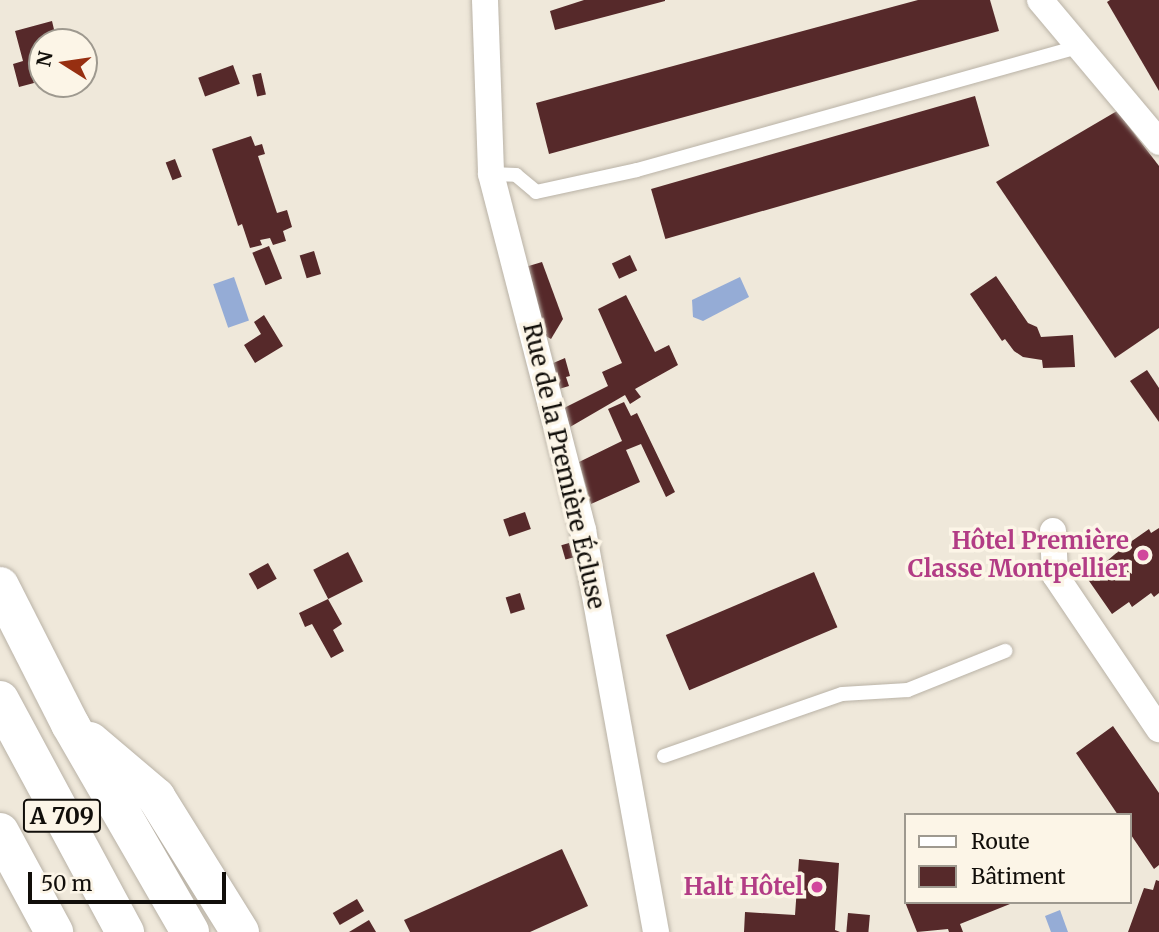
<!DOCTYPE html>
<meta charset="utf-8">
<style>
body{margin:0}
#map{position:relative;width:1159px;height:932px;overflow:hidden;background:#efe8da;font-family:Merriweather,serif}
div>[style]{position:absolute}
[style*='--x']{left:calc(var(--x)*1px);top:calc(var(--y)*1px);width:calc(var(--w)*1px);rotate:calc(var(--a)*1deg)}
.water>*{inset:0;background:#95acd6;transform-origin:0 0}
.building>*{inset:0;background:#56292a;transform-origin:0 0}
.roads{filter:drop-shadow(0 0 2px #b9b2a6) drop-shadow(0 0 2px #b9b2a6)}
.service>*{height:14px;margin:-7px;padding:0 7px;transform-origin:7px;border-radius:7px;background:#fff}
.minor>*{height:26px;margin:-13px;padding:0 13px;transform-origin:13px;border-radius:13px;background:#fff}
.motorway>*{height:38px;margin:-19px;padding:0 19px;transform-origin:19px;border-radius:19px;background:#fff}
.dots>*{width:19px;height:19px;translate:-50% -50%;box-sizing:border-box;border:4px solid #fcf5e7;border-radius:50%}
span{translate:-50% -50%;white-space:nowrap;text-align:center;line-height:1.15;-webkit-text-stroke:7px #fcf5e7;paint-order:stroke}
.shield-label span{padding:2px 5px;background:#fcf5e7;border:2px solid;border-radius:5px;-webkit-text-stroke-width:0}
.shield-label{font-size:23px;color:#110e0a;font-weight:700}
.street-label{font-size:24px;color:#110e0a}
.hotel-label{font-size:24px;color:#b23c85;font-weight:700}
.right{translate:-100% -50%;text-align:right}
.legend{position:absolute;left:904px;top:813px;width:228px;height:91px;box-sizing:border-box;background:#fcf5e7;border:2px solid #9e998f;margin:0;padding:9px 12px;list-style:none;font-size:21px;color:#110e0a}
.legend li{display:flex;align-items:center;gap:14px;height:35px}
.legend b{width:35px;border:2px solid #9e998f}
.north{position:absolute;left:28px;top:28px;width:70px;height:70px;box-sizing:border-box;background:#fcf5e7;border:2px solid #9e998f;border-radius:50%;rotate:282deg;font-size:19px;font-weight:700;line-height:28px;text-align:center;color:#110e0a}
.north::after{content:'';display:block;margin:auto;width:24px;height:32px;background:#972f11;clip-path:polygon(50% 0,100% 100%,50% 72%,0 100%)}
.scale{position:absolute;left:28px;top:872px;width:198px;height:32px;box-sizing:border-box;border:4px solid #110e0a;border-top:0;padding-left:9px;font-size:21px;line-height:24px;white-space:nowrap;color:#110e0a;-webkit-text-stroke:5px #fcf5e7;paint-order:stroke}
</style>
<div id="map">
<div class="water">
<i style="left:234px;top:277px;width:46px;height:22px;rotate:71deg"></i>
<i style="clip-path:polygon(740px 277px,749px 297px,703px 321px,693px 317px,692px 300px)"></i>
<i style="clip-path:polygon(1060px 910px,1068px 932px,1051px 932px,1045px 916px)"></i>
</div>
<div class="building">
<i style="clip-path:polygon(584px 0,665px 0,665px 1px,555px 30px,550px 11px)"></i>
<i style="clip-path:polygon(918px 0,990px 0,999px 31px,549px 154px,536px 103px)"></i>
<i style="clip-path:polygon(1110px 0,1159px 0,1159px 91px,1107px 2px)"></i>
<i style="clip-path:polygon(52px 21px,57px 42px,42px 42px,42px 73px,32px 76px,34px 83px,19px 87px,13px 64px,23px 61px,15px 31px)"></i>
<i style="left:233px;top:65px;width:20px;height:37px;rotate:70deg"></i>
<i style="left:261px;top:73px;width:22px;height:9px;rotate:77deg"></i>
<i style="left:975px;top:96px;width:52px;height:337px;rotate:74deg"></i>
<i style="clip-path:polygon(1117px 111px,1159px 166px,1159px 328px,1115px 358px,996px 182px)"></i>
<i style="clip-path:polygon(251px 136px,255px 146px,262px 144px,265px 154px,258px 156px,277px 213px,287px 210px,292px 227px,283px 231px,286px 241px,273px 245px,270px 238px,260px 240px,262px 245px,250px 248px,242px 224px,238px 226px,212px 149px)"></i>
<i style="left:175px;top:159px;width:19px;height:10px;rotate:69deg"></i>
<i style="left:269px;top:246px;width:35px;height:18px;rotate:68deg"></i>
<i style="left:314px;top:251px;width:24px;height:15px;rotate:73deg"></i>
<i style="left:630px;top:255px;width:17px;height:20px;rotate:65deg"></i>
<i style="clip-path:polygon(542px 262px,563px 319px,551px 339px,542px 334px,522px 268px)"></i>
<i style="clip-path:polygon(996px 276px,1028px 323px,1037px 327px,1041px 337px,1073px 335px,1075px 367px,1043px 368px,1042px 360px,1023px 357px,1014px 351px,1005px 339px,1002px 341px,970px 294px)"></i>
<i style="clip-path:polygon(626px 295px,655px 352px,669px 345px,678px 365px,635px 389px,641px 397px,630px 404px,625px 395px,570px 427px,564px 408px,608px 386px,602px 372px,622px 363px,598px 309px)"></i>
<i style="clip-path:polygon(264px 315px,283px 346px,255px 363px,244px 345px,261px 334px,254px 322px)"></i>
<i style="clip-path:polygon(565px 358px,570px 376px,566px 377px,569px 386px,559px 389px,551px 364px)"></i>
<i style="clip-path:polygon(1147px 370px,1159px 388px,1159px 422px,1130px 381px)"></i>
<i style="clip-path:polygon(624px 402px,631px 416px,637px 413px,675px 492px,666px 497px,641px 444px,626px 450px,640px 482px,591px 504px,579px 462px,622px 441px,608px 409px)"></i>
<i style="left:525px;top:512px;width:18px;height:23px;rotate:71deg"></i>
<i style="clip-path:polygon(1159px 528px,1159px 593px,1154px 597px,1151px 593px,1132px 607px,1129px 602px,1112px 614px,1087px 578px,1121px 549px,1118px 545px,1127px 539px,1129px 543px,1149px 529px,1151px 533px)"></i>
<i style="left:569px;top:543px;width:15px;height:8px;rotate:74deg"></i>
<i style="left:348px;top:552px;width:33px;height:39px;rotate:63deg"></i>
<i style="left:268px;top:563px;width:18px;height:22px;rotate:61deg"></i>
<i style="left:814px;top:572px;width:60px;height:161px;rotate:67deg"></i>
<i style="left:520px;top:593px;width:17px;height:15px;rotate:73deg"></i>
<i style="clip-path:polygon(328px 599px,342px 624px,333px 630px,344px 651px,331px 658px,312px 624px,305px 627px,299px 613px)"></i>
<i style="clip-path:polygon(1113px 726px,1159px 793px,1159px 865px,1154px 869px,1129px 832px,1129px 815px,1118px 815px,1076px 753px)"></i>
<i style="clip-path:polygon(562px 849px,588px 906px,530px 932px,410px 932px,404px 920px)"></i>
<i style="clip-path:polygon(799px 859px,839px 863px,835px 930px,840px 932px,744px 932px,745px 912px,795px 915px)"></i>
<i style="clip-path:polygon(1156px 880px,1159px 881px,1159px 932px,1128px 932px,1144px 888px,1153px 890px)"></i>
<i style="left:357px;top:899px;width:14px;height:28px;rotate:60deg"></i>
<i style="clip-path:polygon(905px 902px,1015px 902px,960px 924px,963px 932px,949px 932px,948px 929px,917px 932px)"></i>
<i style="left:848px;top:913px;width:22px;height:19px;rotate:5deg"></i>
<i style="clip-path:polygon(369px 920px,376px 932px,349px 932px)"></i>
</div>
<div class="roads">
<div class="service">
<i style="--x:491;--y:174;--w:25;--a:2"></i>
<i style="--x:516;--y:175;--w:26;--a:40"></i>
<i style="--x:536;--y:192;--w:103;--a:-12.3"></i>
<i style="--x:637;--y:170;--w:459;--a:-15.6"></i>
<i style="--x:664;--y:756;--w:188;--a:-19.2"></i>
<i style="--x:842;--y:694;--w:66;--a:-3.5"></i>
<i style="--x:908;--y:690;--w:105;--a:-21.9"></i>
</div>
<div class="minor">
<i style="--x:485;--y:0;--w:174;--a:88"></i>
<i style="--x:491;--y:174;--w:368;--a:75.5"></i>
<i style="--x:583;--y:530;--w:409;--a:79.7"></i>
<i style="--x:1040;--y:0;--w:185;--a:50"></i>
<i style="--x:1053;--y:531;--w:44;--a:87.4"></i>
<i style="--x:1055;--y:575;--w:186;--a:56"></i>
</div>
<div class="motorway">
<i style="--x:0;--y:586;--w:155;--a:63.1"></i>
<i style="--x:70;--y:724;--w:240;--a:60"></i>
<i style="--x:0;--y:700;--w:264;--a:61.7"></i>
<i style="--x:90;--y:741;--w:87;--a:40.3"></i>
<i style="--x:156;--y:797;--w:159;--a:58.1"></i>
<i style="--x:0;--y:832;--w:114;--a:61.6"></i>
</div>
</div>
<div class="dots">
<i style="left:1143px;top:555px;background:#d1479c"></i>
<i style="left:817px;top:887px;background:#d1479c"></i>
</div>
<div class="shield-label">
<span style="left:62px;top:816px">A 709</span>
</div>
<div class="street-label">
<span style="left:564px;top:466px;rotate:77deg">Rue de la Première Écluse</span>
</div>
<div class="hotel-label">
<span class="right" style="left:1129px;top:555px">Hôtel Première<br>Classe Montpellier</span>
<span class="right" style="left:803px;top:887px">Halt Hôtel</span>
</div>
<ul class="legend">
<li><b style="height:9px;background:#fff"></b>Route</li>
<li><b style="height:19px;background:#56292a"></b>Bâtiment</li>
</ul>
<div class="north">N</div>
<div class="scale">50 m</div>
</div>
